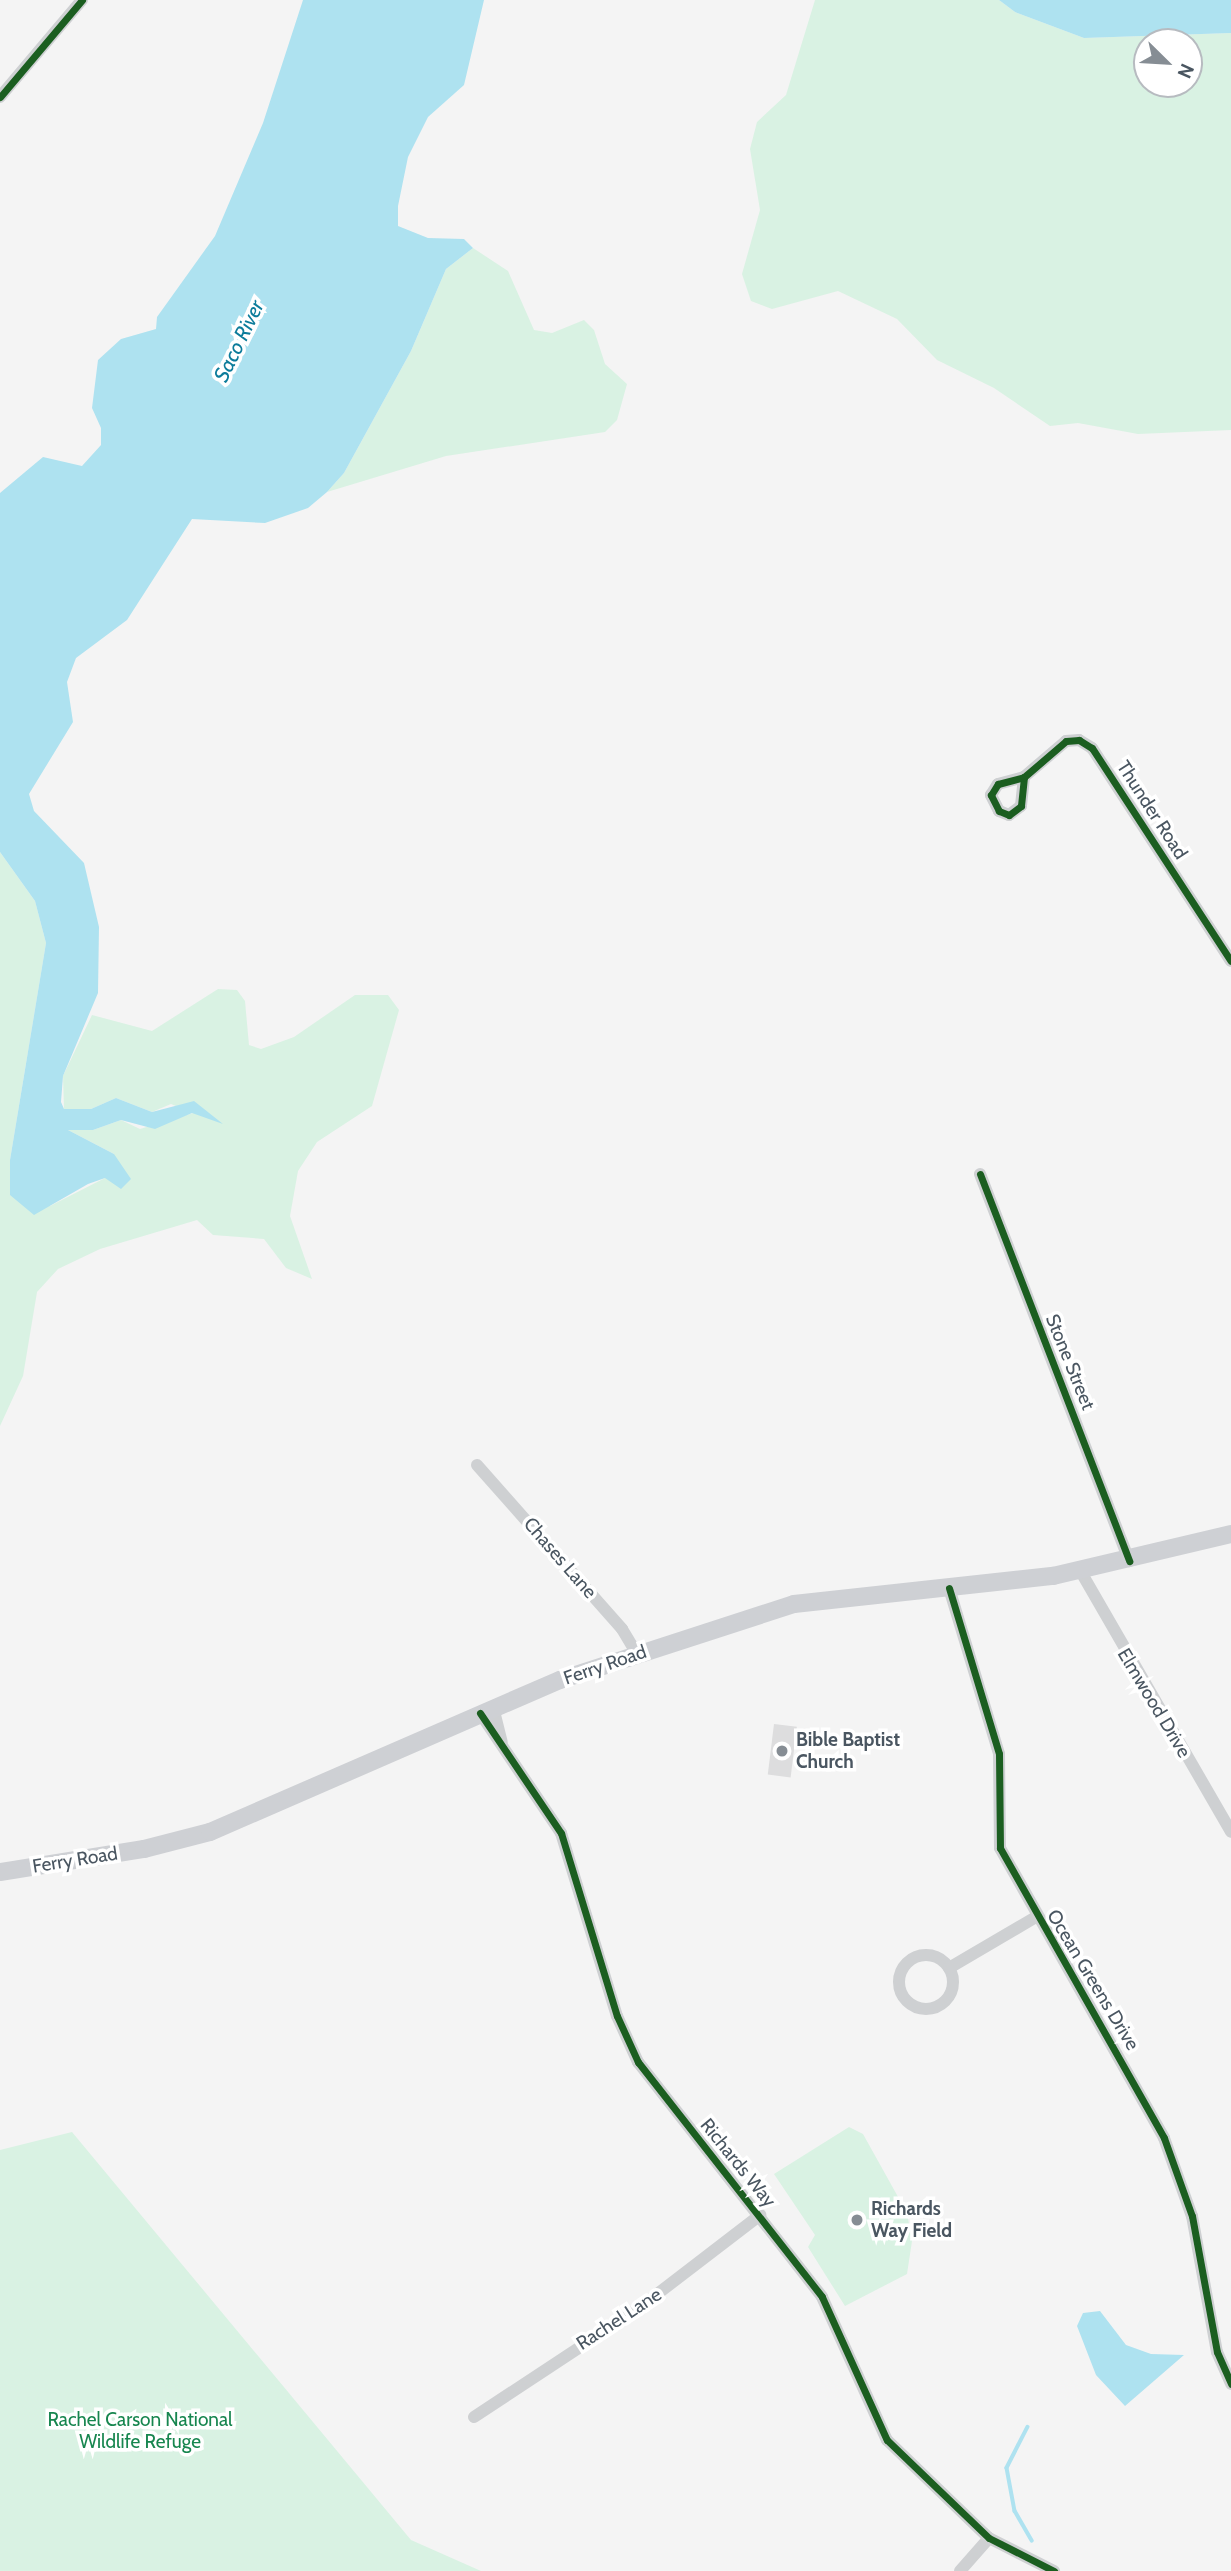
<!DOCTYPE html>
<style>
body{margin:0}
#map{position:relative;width:1231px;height:2571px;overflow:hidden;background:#f4f4f4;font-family:Cabin,sans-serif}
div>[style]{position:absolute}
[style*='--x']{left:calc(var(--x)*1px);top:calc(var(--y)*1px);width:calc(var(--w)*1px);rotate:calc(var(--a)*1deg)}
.green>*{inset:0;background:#d9f2e3}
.water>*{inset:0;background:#aee2f0}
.stream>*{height:3.5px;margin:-1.75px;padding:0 1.75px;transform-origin:1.75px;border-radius:1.75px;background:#aee2f0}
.building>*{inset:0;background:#ddddde;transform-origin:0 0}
.minor>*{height:12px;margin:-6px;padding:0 6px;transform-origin:6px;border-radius:6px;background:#ced0d2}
.minor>.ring{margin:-6px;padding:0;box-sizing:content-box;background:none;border:12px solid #ced0d2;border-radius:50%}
.secondary>*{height:18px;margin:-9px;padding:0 9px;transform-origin:9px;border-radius:9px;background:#ced0d4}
.cycleway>*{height:7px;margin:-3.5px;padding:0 3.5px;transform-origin:3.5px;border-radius:3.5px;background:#1b5e20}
.dots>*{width:19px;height:19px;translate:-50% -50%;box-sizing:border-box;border:4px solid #fff;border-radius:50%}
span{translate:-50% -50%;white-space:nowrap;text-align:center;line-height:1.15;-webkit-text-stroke:7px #fff;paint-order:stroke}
.street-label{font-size:19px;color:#4a5661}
.poi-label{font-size:19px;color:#4a5661;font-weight:700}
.left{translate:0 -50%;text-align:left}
.park-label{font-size:19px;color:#17864f}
.water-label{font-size:21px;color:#0c7c9b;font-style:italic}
.north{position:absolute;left:1133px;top:28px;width:70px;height:70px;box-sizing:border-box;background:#fff;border:2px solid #b7bbc0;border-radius:50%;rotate:114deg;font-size:19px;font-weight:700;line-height:28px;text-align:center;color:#4a5661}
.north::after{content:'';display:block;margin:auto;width:24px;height:32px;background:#868d94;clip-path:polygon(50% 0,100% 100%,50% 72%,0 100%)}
</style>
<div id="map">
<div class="green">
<i style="clip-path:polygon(evenodd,815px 0,999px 0,1015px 12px,1084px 38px,1231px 33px,1231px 430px,1138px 434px,1078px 423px,1050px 426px,994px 388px,937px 360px,897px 319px,838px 291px,772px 309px,751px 301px,742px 274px,760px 210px,750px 149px,757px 122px,786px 95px,815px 0,1147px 42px,1189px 42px,1189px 84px,1147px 84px,1147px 42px)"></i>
<i style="clip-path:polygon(473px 248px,508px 271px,534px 330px,552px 333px,584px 320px,594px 330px,605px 364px,627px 384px,617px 420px,605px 432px,446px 456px,327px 492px,344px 473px,411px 351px,446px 269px)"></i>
<i style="clip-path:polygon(0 852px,35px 901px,46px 943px,10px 1160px,10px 1195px,50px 1206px,105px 1178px,114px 1154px,68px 1130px,93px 1130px,121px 1120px,140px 1129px,193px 1113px,221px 1125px,171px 1104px,152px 1112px,116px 1098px,91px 1109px,64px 1109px,63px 1076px,92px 1015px,152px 1031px,218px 989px,237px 990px,245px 1001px,249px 1045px,261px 1049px,294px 1037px,355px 995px,388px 995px,399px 1010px,372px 1106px,317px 1142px,298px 1171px,290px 1216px,312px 1279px,286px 1268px,264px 1239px,213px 1235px,197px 1220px,100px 1249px,58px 1269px,37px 1292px,23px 1376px,0 1426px)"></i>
<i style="clip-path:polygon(849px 2127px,863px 2134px,907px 2213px,912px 2241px,907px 2274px,845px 2306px,808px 2247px,815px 2235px,774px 2174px)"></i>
<i style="clip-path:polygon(72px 2132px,411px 2540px,481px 2571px,0 2571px,0 2150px)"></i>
</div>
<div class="water">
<i style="clip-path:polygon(303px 0,484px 0,464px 85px,428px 117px,408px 157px,398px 206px,398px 226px,428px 238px,464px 239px,473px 248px,446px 269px,411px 351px,344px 473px,327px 492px,308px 508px,265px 523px,192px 519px,127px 620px,76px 658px,67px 682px,73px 722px,29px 794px,34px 811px,84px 863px,99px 927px,98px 993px,63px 1076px,61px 1102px,64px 1109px,91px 1109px,116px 1098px,152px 1112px,194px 1101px,223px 1124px,192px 1113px,155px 1129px,121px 1120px,93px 1130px,68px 1130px,114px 1154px,131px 1179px,121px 1189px,105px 1178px,88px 1184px,34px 1215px,10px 1195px,10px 1160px,46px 943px,35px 901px,0 852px,0 493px,43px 457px,82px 466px,101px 445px,101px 428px,92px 408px,98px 360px,121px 339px,156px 329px,157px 317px,215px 236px,263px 123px)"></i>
<i style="clip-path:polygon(999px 0,1231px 0,1231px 33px,1084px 38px,1015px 12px)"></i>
<i style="clip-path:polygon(1100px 2311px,1126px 2345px,1151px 2354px,1184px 2355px,1125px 2406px,1096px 2375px,1077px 2326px,1083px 2313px)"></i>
</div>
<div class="stream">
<i style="--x:1028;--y:2427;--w:46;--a:117.1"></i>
<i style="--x:1007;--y:2468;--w:44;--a:79.5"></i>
<i style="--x:1015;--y:2511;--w:34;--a:60"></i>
</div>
<div class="building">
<i style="left:774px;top:1724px;width:23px;height:51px;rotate:7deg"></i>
</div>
<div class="minor">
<i style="--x:0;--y:97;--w:127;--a:-49.8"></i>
<i style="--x:1024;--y:777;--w:29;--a:96"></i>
<i style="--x:1021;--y:806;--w:15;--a:143"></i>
<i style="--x:1009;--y:815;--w:11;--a:-158"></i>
<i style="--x:999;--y:811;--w:18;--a:-117"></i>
<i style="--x:991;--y:795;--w:13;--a:-58"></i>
<i style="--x:998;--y:784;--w:27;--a:-15"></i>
<i style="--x:1024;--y:777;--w:55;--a:-40.6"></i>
<i style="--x:1066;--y:741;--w:13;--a:-4"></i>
<i style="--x:1079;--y:740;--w:15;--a:32"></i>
<i style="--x:1092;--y:748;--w:254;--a:56.9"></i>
<i style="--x:980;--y:1174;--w:415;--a:68.9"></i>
<i style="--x:477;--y:1465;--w:219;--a:48.5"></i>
<i style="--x:622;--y:1629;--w:29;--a:59"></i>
<i style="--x:1081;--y:1572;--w:300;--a:60"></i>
<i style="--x:949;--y:1588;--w:173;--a:73.2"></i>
<i style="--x:999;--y:1754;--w:94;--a:89.4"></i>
<i style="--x:1000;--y:1848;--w:333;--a:60.5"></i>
<i style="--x:1164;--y:2138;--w:83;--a:70.3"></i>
<i style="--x:1192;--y:2216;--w:138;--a:79.6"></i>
<i style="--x:1217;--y:2352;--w:35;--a:66"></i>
<i style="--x:493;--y:1707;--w:36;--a:76"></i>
<i style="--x:480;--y:1713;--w:145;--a:56"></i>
<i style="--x:561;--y:1833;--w:191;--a:73"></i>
<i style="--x:617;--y:2016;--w:51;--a:65.5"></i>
<i style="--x:638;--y:2062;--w:298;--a:51.9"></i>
<i style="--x:822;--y:2297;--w:157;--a:65.6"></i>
<i style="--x:887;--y:2440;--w:141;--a:43.9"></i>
<i style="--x:989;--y:2538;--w:73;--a:26.9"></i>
<i class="ring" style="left:899px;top:1955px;width:42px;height:42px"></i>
<i style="--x:949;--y:1968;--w:101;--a:-30.4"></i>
<i style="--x:474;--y:2417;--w:198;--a:-33.4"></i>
<i style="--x:639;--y:2308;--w:153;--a:-37.5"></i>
<i style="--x:960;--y:2571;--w:44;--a:-48.7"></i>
</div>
<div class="secondary">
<i style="--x:0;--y:1872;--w:146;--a:-9.1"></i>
<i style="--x:144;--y:1849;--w:68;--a:-14.4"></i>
<i style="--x:210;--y:1832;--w:382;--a:-23.5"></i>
<i style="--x:560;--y:1680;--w:246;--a:-18"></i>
<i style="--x:794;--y:1604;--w:261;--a:-6.2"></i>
<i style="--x:1053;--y:1576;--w:183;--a:-13.3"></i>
</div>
<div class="cycleway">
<i style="--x:0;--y:97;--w:127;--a:-49.8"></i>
<i style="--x:1024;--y:777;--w:29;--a:96"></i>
<i style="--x:1021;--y:806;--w:15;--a:143"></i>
<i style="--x:1009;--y:815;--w:11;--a:-158"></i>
<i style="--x:999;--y:811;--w:18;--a:-117"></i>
<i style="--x:991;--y:795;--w:13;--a:-58"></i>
<i style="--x:998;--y:784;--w:27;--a:-15"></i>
<i style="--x:1024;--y:777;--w:55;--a:-40.6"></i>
<i style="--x:1066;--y:741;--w:13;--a:-4"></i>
<i style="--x:1079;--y:740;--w:15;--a:32"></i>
<i style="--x:1092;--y:748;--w:254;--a:56.9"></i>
<i style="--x:980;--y:1174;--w:415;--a:68.9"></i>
<i style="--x:949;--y:1588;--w:173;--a:73.2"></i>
<i style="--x:999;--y:1754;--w:94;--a:89.4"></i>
<i style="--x:1000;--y:1848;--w:333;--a:60.5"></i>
<i style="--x:1164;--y:2138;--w:83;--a:70.3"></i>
<i style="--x:1192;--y:2216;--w:138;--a:79.6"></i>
<i style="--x:1217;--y:2352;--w:35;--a:66"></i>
<i style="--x:480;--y:1713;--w:145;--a:56"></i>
<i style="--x:561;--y:1833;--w:191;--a:73"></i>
<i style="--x:617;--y:2016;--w:51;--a:65.5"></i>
<i style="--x:638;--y:2062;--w:298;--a:51.9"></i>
<i style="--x:822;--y:2297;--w:157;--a:65.6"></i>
<i style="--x:887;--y:2440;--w:141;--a:43.9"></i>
<i style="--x:989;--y:2538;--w:73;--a:26.9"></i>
</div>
<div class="dots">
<i style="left:782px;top:1751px;background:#868d94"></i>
<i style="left:857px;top:2220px;background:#868d94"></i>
</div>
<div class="street-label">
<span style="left:1152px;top:810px;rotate:57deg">Thunder Road</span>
<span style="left:1070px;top:1362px;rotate:68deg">Stone Street</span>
<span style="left:560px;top:1558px;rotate:49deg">Chases Lane</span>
<span style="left:605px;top:1665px;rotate:-19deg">Ferry Road</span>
<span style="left:1154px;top:1703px;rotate:59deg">Elmwood Drive</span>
<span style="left:75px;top:1860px;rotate:-9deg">Ferry Road</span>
<span style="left:1093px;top:1980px;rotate:59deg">Ocean Greens Drive</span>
<span style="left:738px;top:2163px;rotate:51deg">Richards Way</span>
<span style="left:619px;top:2319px;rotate:-33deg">Rachel Lane</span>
</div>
<div class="poi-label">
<span class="left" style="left:796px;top:1751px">Bible Baptist<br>Church</span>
<span class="left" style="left:871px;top:2220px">Richards<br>Way Field</span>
</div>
<div class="park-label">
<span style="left:140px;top:2431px">Rachel Carson National<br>Wildlife Refuge</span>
</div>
<div class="water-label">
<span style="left:239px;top:341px;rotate:-64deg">Saco River</span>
</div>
<div class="north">N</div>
</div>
